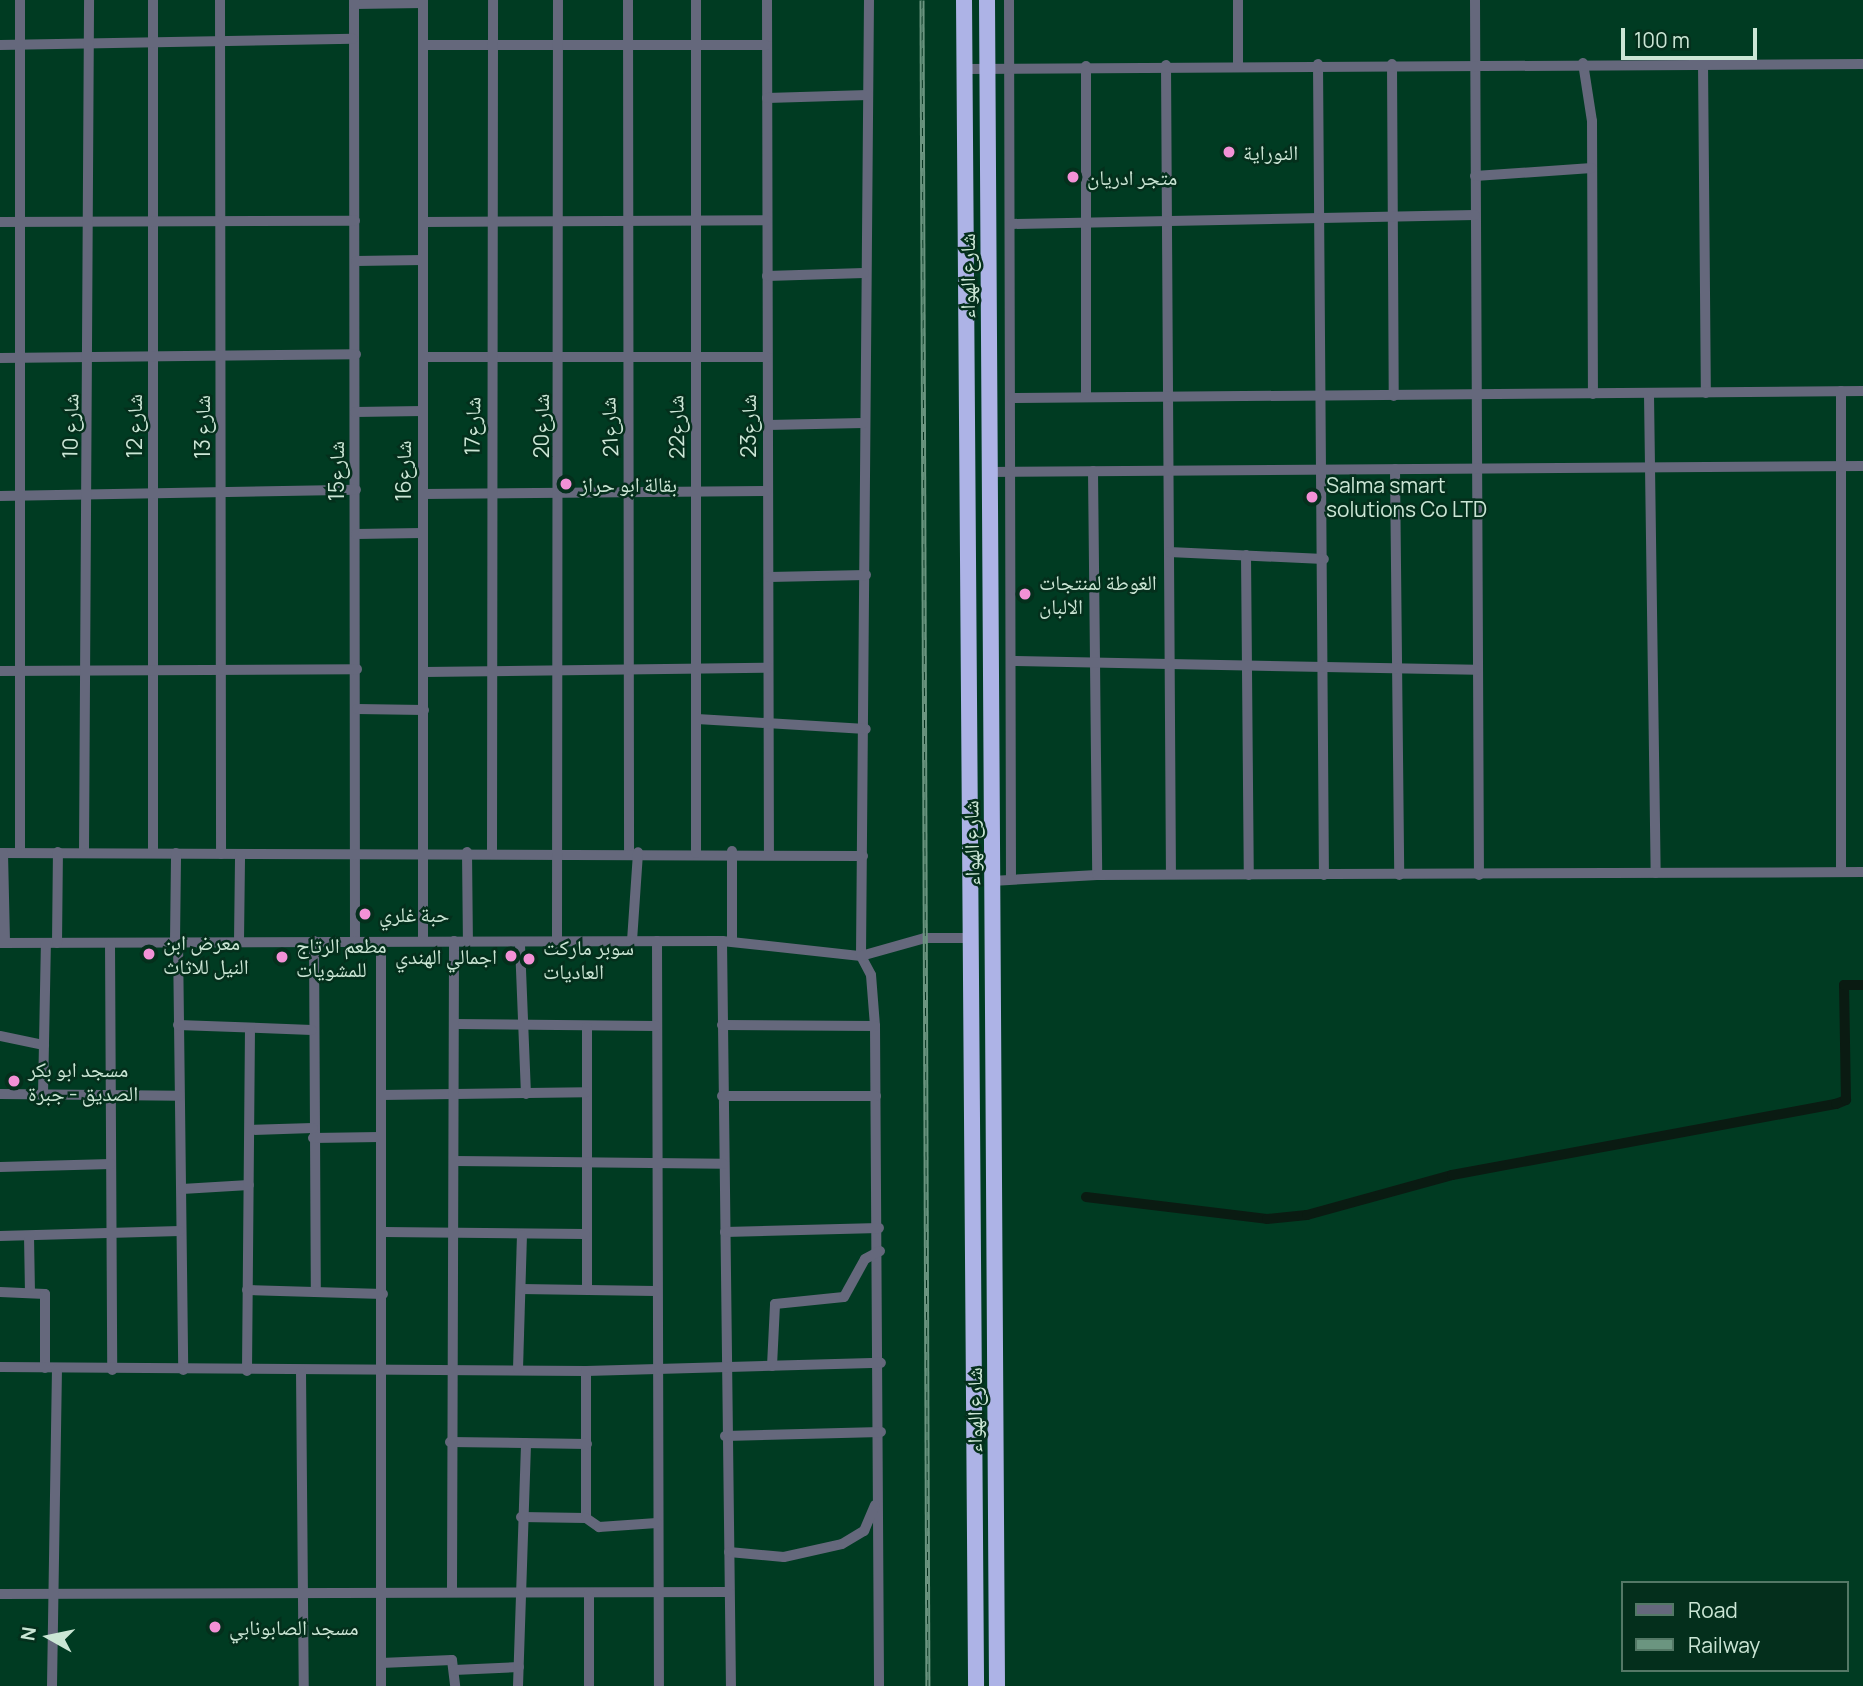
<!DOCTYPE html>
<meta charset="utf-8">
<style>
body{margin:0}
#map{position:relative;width:1863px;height:1686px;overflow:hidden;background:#003b22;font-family:Manrope,"Noto Naskh Arabic",sans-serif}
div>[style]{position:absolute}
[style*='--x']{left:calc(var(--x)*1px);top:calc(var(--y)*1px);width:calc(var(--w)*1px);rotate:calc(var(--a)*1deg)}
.canal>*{height:10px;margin:-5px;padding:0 5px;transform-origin:5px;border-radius:5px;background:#0a1b12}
.minor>*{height:10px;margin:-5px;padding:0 5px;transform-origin:5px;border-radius:5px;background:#65687c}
.highway>*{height:16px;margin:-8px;padding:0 8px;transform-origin:8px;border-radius:8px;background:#adb3e6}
.rail>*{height:5px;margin-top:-2.5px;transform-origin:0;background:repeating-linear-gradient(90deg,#042f1c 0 8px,#6b9580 0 16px);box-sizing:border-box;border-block:2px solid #6b9580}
.dots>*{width:19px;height:19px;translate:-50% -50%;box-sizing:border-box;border:4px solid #042f1c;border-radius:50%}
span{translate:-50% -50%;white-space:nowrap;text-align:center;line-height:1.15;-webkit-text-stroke:5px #042f1c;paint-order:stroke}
.poi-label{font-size:21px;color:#cbe6d5}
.left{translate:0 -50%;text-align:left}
.right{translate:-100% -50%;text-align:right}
.street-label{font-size:21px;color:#cbe6d5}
.legend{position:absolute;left:1621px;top:1581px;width:228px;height:91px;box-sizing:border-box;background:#042f1c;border:2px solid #547866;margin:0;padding:9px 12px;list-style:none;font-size:21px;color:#cbe6d5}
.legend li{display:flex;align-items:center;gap:14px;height:35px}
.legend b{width:35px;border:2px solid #547866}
.north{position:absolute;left:14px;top:1602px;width:70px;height:70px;-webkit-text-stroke:5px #042f1c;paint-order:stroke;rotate:279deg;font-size:19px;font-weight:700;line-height:28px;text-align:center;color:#cbe6d5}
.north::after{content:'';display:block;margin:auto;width:24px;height:32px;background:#cbe6d5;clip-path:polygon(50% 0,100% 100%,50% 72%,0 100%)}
.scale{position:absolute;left:1621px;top:28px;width:136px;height:32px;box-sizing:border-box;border:4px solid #cbe6d5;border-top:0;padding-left:9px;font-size:21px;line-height:24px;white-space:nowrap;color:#cbe6d5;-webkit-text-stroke:5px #042f1c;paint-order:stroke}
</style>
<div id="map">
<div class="canal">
<i style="--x:1086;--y:1197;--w:182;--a:6.9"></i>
<i style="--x:1267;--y:1219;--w:40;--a:-5.7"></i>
<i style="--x:1307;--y:1215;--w:150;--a:-15.4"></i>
<i style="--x:1452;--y:1175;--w:391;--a:-10.5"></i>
<i style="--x:1836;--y:1104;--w:11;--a:-22"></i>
<i style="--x:1846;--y:1100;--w:115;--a:-91"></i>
<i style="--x:1844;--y:985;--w:19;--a:0"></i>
</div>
<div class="minor">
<i style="--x:153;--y:0;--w:852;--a:90"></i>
<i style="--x:220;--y:0;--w:854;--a:89.93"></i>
<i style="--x:354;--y:0;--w:942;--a:89.94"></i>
<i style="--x:628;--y:0;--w:852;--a:89.93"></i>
<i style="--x:767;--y:0;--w:852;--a:89.87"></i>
<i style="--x:869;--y:0;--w:956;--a:90.48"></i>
<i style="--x:861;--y:956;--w:21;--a:62"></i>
<i style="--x:871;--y:975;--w:51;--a:85.5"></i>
<i style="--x:875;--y:1026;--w:660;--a:89.65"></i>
<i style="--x:1009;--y:0;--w:877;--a:89.87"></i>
<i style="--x:1238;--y:0;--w:64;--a:90"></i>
<i style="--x:1475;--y:0;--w:875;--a:89.74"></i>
<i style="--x:354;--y:4;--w:69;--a:-0.8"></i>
<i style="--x:0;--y:45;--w:353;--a:-1"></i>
<i style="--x:423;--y:45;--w:343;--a:0"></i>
<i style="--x:1583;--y:63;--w:59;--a:81.2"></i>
<i style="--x:1592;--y:121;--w:273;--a:89.8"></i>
<i style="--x:1703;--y:63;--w:330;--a:89.5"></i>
<i style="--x:1318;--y:64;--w:811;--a:89.58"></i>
<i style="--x:1392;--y:64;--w:332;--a:89.7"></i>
<i style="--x:1166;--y:65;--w:809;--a:89.65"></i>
<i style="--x:965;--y:69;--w:898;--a:-0.32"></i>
<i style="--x:767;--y:98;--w:101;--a:-1.7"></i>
<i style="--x:1475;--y:176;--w:117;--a:-3.9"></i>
<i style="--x:0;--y:222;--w:355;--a:-0.2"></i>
<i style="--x:423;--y:222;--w:344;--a:-0.3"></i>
<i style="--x:1011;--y:224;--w:464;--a:-1.1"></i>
<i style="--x:356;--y:261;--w:67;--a:-0.9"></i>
<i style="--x:767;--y:276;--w:97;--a:-1.8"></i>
<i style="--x:423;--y:357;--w:344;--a:0"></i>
<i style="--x:0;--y:358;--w:356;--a:-0.6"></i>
<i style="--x:1841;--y:391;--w:480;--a:90"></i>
<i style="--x:1649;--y:395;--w:478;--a:89.2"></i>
<i style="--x:1086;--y:396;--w:330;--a:-90"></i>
<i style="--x:1012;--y:398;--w:851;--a:-0.47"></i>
<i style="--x:355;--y:412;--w:68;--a:-0.8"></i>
<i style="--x:768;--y:425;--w:95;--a:-1.2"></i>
<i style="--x:1395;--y:469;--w:406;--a:89.4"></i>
<i style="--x:1093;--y:471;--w:404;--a:89.4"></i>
<i style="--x:988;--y:472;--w:875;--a:-0.39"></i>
<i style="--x:423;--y:494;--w:344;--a:-0.5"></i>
<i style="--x:0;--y:496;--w:356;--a:-1"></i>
<i style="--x:356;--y:534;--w:66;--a:-0.9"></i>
<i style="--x:1169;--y:552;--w:155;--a:2.6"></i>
<i style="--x:1246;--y:555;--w:320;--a:89.5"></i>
<i style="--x:769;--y:577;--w:97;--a:-1.2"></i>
<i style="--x:1014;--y:661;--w:462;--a:1.1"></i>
<i style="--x:0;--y:671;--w:357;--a:-0.3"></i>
<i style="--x:424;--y:672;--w:344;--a:-0.7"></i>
<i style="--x:357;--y:709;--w:67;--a:0.9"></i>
<i style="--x:697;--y:719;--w:169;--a:3.4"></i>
<i style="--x:20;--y:852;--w:852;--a:-90"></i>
<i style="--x:84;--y:852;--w:852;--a:-89.66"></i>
<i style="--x:467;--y:852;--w:89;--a:89.4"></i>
<i style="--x:492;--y:852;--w:852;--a:-89.93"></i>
<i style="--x:0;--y:853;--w:863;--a:0.2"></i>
<i style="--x:3;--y:853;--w:90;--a:88.7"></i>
<i style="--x:696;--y:853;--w:853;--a:-90"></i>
<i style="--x:992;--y:881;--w:105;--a:-3.3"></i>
<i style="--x:1097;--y:875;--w:766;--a:-0.22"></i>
<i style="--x:175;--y:941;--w:88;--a:-89.3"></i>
<i style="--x:178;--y:941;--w:429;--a:89.3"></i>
<i style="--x:239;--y:941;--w:87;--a:-89.3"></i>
<i style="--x:314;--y:941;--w:349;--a:89.7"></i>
<i style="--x:423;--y:941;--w:941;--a:-90"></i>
<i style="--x:632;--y:941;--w:89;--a:-86.1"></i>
<i style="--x:657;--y:941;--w:745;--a:89.85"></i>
<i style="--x:722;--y:941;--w:745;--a:89.31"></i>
<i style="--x:732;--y:941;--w:90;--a:-90"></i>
<i style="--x:0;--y:943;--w:722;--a:-0.16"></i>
<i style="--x:722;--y:941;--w:140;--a:6.2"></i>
<i style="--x:861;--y:956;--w:66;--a:-15.7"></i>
<i style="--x:925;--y:938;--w:45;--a:0"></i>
<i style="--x:57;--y:943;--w:91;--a:-89.4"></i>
<i style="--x:110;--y:943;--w:427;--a:89.7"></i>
<i style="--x:557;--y:944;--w:944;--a:-89.94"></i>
<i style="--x:520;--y:945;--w:149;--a:87.7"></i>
<i style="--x:454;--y:1024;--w:202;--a:0.6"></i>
<i style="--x:178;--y:1025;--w:134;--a:2.1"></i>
<i style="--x:722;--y:1025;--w:153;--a:0.4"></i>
<i style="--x:587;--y:1027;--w:262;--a:90"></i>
<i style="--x:0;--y:1036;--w:45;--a:11.6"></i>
<i style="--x:0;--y:1094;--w:179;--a:0.6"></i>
<i style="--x:43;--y:1095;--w:152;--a:-88.9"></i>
<i style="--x:381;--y:1095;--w:205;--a:-0.8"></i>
<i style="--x:722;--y:1096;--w:154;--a:0"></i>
<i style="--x:250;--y:1130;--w:63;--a:-1.8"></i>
<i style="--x:313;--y:1138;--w:67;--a:-0.9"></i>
<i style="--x:454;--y:1161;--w:269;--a:0.6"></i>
<i style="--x:0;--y:1167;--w:111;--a:-1.5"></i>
<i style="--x:182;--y:1189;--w:67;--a:-3.4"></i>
<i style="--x:384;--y:1232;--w:201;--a:0.6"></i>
<i style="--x:725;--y:1232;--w:154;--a:-1.5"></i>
<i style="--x:0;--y:1236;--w:180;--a:-1.6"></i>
<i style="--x:29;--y:1236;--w:55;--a:89"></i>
<i style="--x:521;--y:1289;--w:134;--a:0.9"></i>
<i style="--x:247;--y:1290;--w:136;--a:1.7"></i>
<i style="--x:0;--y:1292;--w:45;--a:2.5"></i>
<i style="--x:45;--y:1294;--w:74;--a:90"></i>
<i style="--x:772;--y:1366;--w:62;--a:-87.2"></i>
<i style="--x:775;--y:1304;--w:69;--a:-5.8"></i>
<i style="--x:844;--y:1297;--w:43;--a:-61.1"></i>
<i style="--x:865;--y:1259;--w:17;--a:-28"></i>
<i style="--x:0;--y:1367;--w:586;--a:0.39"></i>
<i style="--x:586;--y:1371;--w:295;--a:-1.6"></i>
<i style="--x:518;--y:1369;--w:134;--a:-88.3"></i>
<i style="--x:247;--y:1371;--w:343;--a:-89.5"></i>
<i style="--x:301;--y:1371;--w:315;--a:89.5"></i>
<i style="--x:586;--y:1371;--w:147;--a:90"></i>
<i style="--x:725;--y:1436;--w:156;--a:-1.5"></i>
<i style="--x:450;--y:1442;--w:137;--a:0.8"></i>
<i style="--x:521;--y:1517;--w:65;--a:0.9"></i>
<i style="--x:586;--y:1518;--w:16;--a:35"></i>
<i style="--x:599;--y:1527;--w:58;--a:-3.9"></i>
<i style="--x:729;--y:1552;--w:55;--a:5.2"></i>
<i style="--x:784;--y:1557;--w:59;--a:-12.6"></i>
<i style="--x:842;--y:1544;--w:26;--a:-31"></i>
<i style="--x:864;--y:1531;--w:28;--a:-67"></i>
<i style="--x:452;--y:1591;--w:650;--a:-89.82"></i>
<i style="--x:0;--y:1594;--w:729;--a:-0.16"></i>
<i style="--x:381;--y:1663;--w:71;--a:-2.4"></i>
<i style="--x:452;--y:1660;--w:26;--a:83"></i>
<i style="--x:454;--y:1670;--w:65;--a:-2.6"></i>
<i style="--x:52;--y:1686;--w:317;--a:-89.1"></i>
<i style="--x:381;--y:1686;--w:744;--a:-90"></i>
<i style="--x:518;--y:1686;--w:243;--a:-88.1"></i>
<i style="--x:589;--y:1686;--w:93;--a:-90"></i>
</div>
<div class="highway">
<i style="--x:964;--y:0;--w:1686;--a:89.59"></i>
<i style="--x:987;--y:0;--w:1686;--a:89.66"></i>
</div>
<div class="rail">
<i style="--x:922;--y:0;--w:1686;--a:89.8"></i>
</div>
<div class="dots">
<i style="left:1229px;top:152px;background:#f391d6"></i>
<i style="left:1073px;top:177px;background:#f391d6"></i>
<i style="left:566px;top:484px;background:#f391d6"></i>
<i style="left:1312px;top:497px;background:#f391d6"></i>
<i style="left:1025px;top:594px;background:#f391d6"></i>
<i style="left:365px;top:914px;background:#f391d6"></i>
<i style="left:149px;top:954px;background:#f391d6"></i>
<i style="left:511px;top:956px;background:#f391d6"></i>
<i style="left:282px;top:957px;background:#f391d6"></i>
<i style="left:529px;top:959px;background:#f391d6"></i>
<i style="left:14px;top:1081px;background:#f391d6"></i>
<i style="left:215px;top:1627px;background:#f391d6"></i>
</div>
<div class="poi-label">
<span class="left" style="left:1243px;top:152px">النوراية</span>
<span class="left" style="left:1087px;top:177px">متجر ادريان</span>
<span class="left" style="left:580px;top:484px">بقالة ابو حراز</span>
<span class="left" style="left:1326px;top:497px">Salma smart<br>solutions Co LTD</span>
<span class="left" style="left:1039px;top:594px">الغوطة لمنتجات<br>الالبان</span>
<span class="left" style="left:379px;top:914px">حبة غلري</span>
<span class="left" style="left:163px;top:954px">معرض ابن<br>النيل للاثاث</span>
<span class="left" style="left:296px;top:957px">مطعم الرتاج<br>للمشويات</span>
<span class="left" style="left:543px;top:959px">سوبر ماركت<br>العاديات</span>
<span class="right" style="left:497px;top:956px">اجمالي الهندي</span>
<span class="left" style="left:28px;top:1081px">مسجد ابو بكر<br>الصديق - جبرة</span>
<span class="left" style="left:229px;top:1627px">مسجد الصابونابي</span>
</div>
<div class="street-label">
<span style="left:967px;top:276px;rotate:-90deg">شارع الهواء</span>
<span style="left:70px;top:426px;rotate:-89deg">شارع 10</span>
<span style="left:134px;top:426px;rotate:-90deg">شارع 12</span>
<span style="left:472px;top:426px;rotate:-89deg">شارع17</span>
<span style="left:541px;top:426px;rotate:-90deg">شارع20</span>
<span style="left:748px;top:426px;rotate:-90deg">شارع23</span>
<span style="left:202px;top:427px;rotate:-90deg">شارع 13</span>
<span style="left:609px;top:427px;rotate:-93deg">شارع21</span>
<span style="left:676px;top:427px;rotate:-91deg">شارع22</span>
<span style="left:336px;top:471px;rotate:-90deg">شارع15</span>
<span style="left:403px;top:471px;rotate:-90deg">شارع16</span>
<span style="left:971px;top:843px;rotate:-91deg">شارع الهواء</span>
<span style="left:974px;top:1410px;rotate:-90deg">شارع الهواء</span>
</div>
<ul class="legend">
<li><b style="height:9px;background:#65687c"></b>Road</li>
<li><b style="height:9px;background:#6b9580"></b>Railway</li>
</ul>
<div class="north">N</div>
<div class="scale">100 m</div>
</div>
